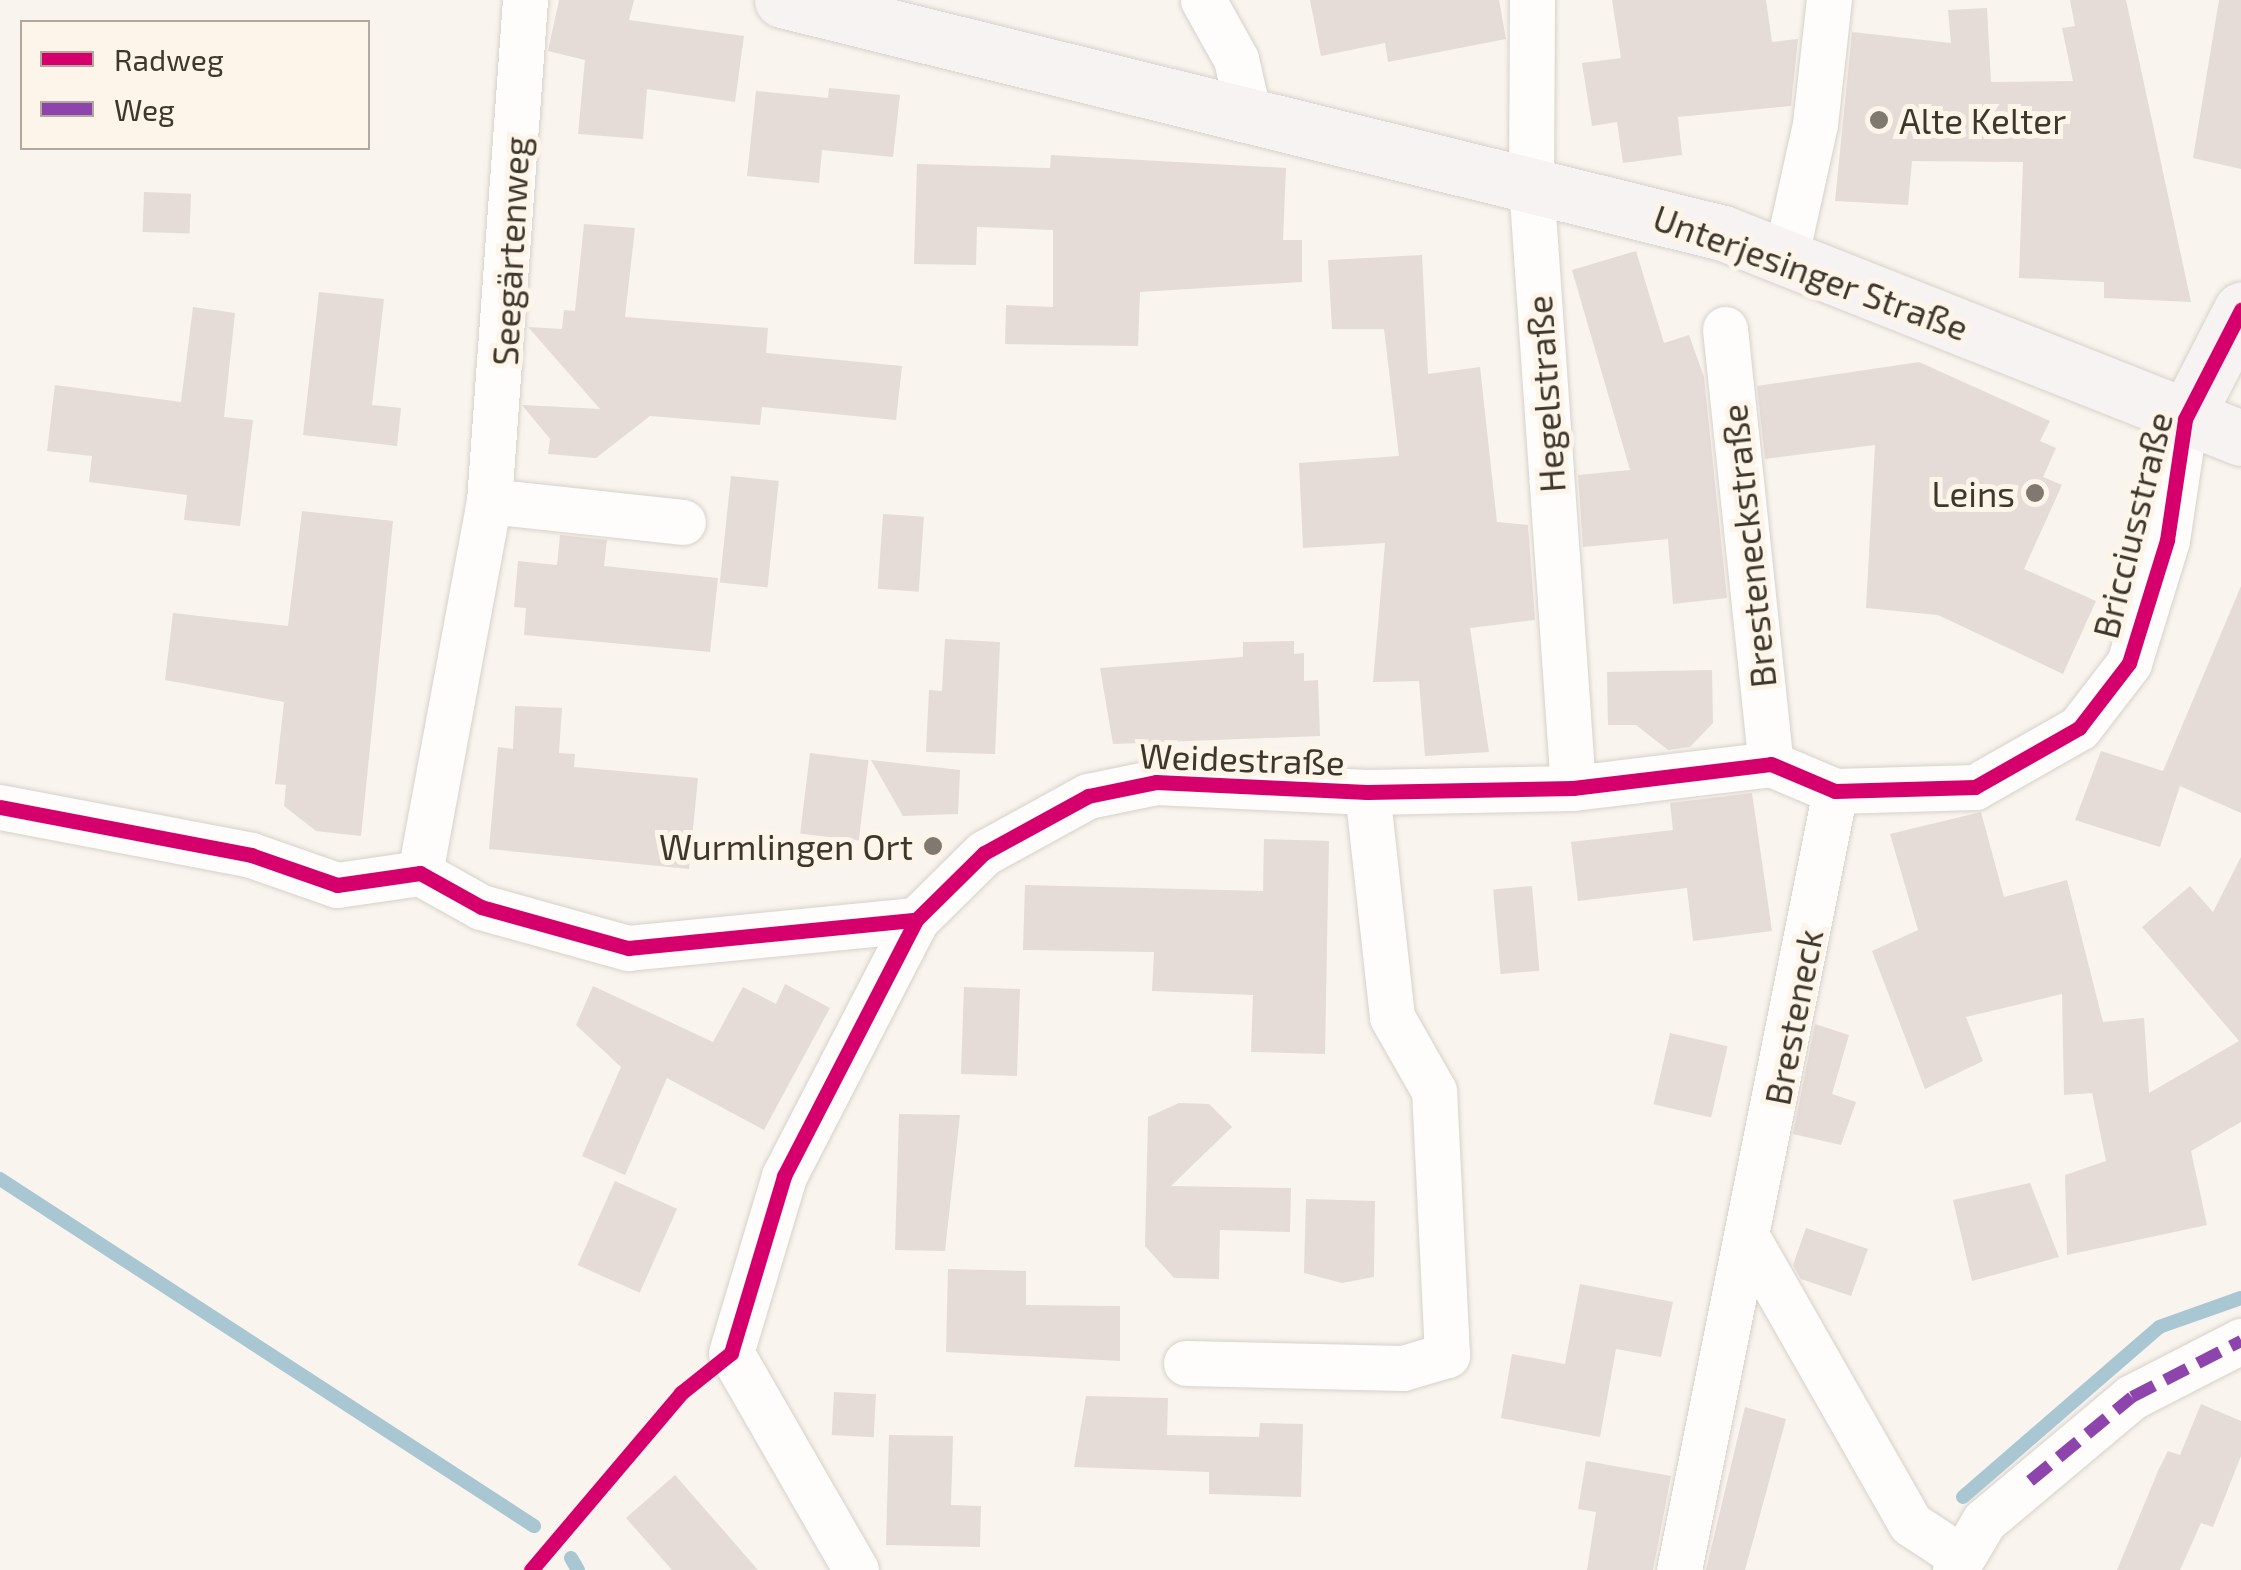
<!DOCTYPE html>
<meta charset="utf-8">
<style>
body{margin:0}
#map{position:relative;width:2241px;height:1570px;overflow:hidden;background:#f9f4ee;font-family:"Exo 2",sans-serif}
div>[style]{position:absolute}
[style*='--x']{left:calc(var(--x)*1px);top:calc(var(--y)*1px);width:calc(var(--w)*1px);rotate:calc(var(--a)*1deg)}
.stream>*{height:14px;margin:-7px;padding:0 7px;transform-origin:7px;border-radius:7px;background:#a8c7d3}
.building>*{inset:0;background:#e5dbd7;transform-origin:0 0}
.roads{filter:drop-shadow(0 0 2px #d7d1ca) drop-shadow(0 0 2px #d7d1ca)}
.street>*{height:45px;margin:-22.5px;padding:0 22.5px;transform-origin:22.5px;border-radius:22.5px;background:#fefdfc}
.secondary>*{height:55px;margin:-27.5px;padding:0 27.5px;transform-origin:27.5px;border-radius:27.5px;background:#f8f3f3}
.quiet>*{height:12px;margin-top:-6px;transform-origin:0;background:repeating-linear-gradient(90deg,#8e44ad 0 25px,transparent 0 37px)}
.cycleway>*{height:15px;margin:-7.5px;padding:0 7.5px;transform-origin:7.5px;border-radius:7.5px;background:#d6006c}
.dots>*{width:28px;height:28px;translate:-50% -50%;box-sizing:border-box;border:5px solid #fdf5ea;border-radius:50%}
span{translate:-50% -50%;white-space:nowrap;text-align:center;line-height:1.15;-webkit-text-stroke:10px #fdf5ea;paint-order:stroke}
.poi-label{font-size:35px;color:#3f372c}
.left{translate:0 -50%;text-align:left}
.right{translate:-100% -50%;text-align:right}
.street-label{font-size:35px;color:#3f372c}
.legend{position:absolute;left:20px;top:20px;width:350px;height:130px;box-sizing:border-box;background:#fdf5ea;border:2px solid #b1a99e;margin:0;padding:12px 18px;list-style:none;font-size:30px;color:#3f372c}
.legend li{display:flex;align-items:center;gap:20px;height:50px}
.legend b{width:50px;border:2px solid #b1a99e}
</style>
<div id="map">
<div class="stream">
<i style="--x:0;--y:1179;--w:637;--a:33.02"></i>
<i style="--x:1963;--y:1497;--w:259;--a:-40.9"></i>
<i style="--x:2159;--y:1327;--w:87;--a:-19.5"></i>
<i style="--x:571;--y:1558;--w:14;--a:60"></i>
</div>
<div class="building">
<i style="clip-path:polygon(559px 0,634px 0,629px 20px,744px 36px,735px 102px,647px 89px,643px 139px,578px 134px,585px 60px,548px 51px)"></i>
<i style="clip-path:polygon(1310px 0,1499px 0,1506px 39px,1388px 62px,1385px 43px,1321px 56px)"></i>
<i style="clip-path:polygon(1612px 0,1766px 0,1772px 42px,1798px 39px,1791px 106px,1678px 117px,1682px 155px,1623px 163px,1617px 122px,1592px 126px,1582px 63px,1621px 58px)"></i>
<i style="clip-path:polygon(2070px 0,2126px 0,2191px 302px,2104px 298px,2104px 282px,2019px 278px,2023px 162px,1912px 161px,1908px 205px,1835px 201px,1852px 32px,1951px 43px,1948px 10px,1987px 8px,1991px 82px,2073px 81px,2062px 28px,2075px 26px)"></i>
<i style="clip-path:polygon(2219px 0,2241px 0,2241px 169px,2193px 158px)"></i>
<i style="clip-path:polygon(829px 88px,900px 95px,893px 157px,822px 150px,819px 183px,747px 176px,756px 91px,828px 98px)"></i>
<i style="clip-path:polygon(1051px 155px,1286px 168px,1283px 240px,1302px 240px,1302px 282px,1140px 292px,1138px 346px,1005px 344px,1006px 305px,1053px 307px,1053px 230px,977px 227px,976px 265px,914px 264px,917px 164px,1050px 168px)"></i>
<i style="left:144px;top:192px;width:47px;height:40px;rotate:2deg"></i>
<i style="clip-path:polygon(584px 224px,635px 228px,625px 317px,768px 328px,766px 353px,902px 366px,896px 420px,762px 407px,760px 425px,650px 416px,596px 458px,548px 454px,550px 439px,522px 405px,600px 409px,528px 327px,562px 329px,564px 310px,575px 311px)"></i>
<i style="clip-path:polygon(1636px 251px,1664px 343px,1689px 335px,1704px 377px,1727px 598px,1673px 604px,1668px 539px,1583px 547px,1578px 475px,1630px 470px,1572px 270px)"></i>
<i style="clip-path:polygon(1422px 255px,1428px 374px,1480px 367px,1497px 522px,1528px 525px,1535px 620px,1470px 628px,1489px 752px,1425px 756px,1419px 681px,1373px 682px,1385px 543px,1303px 548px,1299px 463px,1399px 456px,1384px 329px,1332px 329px,1328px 260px)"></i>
<i style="clip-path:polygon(319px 292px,384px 299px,372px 405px,401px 408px,397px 446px,303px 435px)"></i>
<i style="clip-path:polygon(193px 307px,235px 313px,224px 417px,253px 420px,240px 526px,184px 520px,187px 495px,89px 482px,92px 456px,47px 451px,55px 385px,181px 402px)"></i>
<i style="clip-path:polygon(1919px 362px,2050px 421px,2040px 441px,2056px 448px,2043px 477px,2062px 485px,2024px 569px,2096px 601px,2063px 674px,1938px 615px,1866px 608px,1875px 445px,1765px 459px,1757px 386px)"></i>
<i style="left:731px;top:476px;width:48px;height:107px;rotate:6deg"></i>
<i style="clip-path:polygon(302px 511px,393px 521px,361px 836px,316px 831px,284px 806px,286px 785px,275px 784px,284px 702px,165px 680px,173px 613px,288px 626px)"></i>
<i style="left:883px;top:514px;width:41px;height:75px;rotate:4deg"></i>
<i style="clip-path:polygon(560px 535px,607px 540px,604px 566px,718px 578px,710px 652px,524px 635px,526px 608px,514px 607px,518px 561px,557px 565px)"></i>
<i style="clip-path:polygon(2241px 586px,2241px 813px,2180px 786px,2160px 847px,2075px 820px,2101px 751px,2163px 771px)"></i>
<i style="clip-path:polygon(945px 639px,1000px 642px,995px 754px,926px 752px,929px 690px,942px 691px)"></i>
<i style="clip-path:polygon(1294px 641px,1294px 654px,1304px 653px,1304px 681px,1318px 680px,1320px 736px,1113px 744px,1100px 668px,1243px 657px,1243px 642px)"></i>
<i style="clip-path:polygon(1712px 670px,1713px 723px,1690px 747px,1668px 750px,1636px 725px,1608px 725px,1607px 672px)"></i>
<i style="clip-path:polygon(515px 706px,562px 708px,559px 753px,575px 754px,574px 767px,698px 778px,689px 869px,489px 849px,498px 747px,513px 749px)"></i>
<i style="left:810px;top:753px;width:59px;height:81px;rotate:7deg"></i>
<i style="clip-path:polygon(871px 760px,960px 770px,958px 814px,903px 816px)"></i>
<i style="clip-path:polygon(1752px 793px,1772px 931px,1693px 941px,1687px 888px,1578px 901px,1571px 842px,1673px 830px,1670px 803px)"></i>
<i style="clip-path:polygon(1981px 812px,2004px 897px,2067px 880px,2103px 1022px,2144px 1018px,2149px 1093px,2239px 1041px,2142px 927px,2190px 886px,2213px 912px,2241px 857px,2241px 1122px,2191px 1151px,2207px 1225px,2067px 1255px,2065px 1175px,2106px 1161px,2092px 1093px,2064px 1095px,2062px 994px,1966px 1017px,1983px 1061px,1925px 1089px,1872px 951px,1918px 930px,1890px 834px)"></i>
<i style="clip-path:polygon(1264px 839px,1329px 841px,1325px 1054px,1251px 1052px,1253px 995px,1152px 991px,1154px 952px,1023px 950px,1025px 885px,1263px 891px)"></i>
<i style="left:1532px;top:886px;width:85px;height:39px;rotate:85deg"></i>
<i style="clip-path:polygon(785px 984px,830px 1008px,764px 1130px,667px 1078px,625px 1175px,582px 1156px,621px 1067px,576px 1025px,593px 986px,713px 1042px,743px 987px,776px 1004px)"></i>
<i style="left:964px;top:987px;width:56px;height:87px;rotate:2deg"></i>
<i style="clip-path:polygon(1815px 1024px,1849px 1035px,1832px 1094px,1856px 1102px,1841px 1145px,1793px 1134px)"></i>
<i style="left:1670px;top:1033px;width:59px;height:73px;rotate:13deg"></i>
<i style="clip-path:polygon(1179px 1103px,1209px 1104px,1232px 1127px,1171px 1186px,1291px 1188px,1290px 1232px,1220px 1230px,1219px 1279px,1174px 1278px,1145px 1246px,1148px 1117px)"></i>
<i style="clip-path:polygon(899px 1114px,960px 1115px,945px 1251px,895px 1250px)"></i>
<i style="left:615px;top:1181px;width:68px;height:92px;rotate:24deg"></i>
<i style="clip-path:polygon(2030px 1183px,2059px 1257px,1972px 1281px,1953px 1200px)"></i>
<i style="clip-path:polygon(1306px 1199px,1375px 1201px,1374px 1277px,1342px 1283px,1304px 1273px)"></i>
<i style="clip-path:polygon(1806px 1228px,1868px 1249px,1851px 1296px,1801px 1279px,1793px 1265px)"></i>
<i style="clip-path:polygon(948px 1269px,1026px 1271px,1026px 1305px,1120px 1306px,1120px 1361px,946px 1352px)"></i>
<i style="clip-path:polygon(1580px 1284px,1673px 1302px,1661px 1357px,1616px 1349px,1600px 1437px,1501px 1418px,1512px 1354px,1565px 1364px)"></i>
<i style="left:834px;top:1392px;width:42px;height:43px;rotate:3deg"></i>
<i style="clip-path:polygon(1086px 1396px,1168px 1398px,1167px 1435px,1259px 1437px,1260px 1423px,1303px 1424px,1301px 1497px,1209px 1494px,1209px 1472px,1074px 1467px)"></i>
<i style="clip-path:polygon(2201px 1404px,2241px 1421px,2241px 1456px,2213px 1527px,2201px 1523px,2180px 1570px,2117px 1570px,2158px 1471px,2168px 1451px,2180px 1455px)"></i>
<i style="clip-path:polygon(1745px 1407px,1786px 1419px,1745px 1570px,1706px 1570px)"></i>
<i style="clip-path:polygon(889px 1435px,953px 1436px,951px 1505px,981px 1506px,980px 1547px,886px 1545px)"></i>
<i style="clip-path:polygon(1586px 1461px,1671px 1476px,1653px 1570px,1587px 1570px,1596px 1512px,1578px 1509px)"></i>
<i style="clip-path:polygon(675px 1475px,758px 1570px,672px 1570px,626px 1518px)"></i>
</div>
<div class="roads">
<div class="street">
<i style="--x:1203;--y:0;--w:68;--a:60.8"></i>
<i style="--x:1236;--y:59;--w:63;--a:77.1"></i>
<i style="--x:1532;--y:0;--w:184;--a:90.3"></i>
<i style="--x:1531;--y:184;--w:605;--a:86.02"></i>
<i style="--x:1786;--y:255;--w:134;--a:-77.5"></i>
<i style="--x:1815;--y:124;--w:125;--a:-83.6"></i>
<i style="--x:1725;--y:329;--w:437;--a:84"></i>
<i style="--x:489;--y:501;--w:195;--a:6.2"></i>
<i style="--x:0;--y:807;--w:256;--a:10.8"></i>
<i style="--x:251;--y:855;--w:91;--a:19.2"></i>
<i style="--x:337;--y:885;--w:84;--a:-8.2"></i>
<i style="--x:420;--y:873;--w:70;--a:29.1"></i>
<i style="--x:481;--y:907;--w:153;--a:15.6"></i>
<i style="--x:628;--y:948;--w:289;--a:-5.6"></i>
<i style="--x:420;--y:873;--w:378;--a:-79.5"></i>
<i style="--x:489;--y:501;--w:502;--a:-85.89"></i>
<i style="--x:1751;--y:1244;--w:322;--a:60.3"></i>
<i style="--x:1911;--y:1524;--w:60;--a:33.4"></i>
<i style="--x:1186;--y:1363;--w:217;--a:1.3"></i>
<i style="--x:1403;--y:1368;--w:46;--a:-16.5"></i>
<i style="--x:1447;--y:1355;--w:264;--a:-92.8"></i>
<i style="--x:1434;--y:1091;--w:85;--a:-119.6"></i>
<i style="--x:1392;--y:1017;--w:226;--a:-96.3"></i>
<i style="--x:856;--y:1570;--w:250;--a:-119.9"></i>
<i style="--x:731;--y:1353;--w:185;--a:-73.3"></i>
<i style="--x:784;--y:1176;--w:288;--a:-62.7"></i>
<i style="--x:916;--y:920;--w:95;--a:-44.6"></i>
<i style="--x:984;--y:853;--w:119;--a:-28.7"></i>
<i style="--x:1088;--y:796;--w:69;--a:-11.6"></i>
<i style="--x:1156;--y:782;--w:211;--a:2.7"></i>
<i style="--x:1367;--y:792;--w:206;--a:-1.1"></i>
<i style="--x:1573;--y:788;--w:199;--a:-6.9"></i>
<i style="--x:1771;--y:764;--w:69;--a:22.9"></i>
<i style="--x:1835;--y:791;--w:140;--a:-1.6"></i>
<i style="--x:1975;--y:787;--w:120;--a:-29.6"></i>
<i style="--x:2079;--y:728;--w:82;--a:-52.4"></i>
<i style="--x:2129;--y:663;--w:129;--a:-72.8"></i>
<i style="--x:2167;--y:540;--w:122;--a:-81.5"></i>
<i style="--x:1679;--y:1570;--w:794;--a:-78.68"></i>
<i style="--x:1955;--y:1570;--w:57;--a:-59.4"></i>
<i style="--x:1984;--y:1521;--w:193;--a:-40"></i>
<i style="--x:2132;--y:1397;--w:123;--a:-27.2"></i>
</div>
<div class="secondary">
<i style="--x:782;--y:0;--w:969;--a:13.91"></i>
<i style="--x:1723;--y:233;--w:557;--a:21.59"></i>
<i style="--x:2185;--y:419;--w:123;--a:-62.8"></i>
</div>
</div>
<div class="quiet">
<i style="--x:2030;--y:1481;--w:132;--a:-39.5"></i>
<i style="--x:2132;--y:1397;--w:123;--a:-27.2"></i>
</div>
<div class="cycleway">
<i style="--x:0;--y:807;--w:256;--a:10.8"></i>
<i style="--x:251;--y:855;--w:91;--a:19.2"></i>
<i style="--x:337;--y:885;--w:84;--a:-8.2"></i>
<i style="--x:420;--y:873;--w:70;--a:29.1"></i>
<i style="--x:481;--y:907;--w:153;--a:15.6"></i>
<i style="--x:628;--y:948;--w:289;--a:-5.6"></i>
<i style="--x:531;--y:1570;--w:232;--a:-49.7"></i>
<i style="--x:681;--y:1393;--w:64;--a:-38.7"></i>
<i style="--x:731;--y:1353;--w:185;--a:-73.3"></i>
<i style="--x:784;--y:1176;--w:288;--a:-62.7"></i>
<i style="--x:916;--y:920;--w:95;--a:-44.6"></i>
<i style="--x:984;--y:853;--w:119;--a:-28.7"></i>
<i style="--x:1088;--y:796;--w:69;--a:-11.6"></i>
<i style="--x:1156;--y:782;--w:211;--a:2.7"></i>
<i style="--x:1367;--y:792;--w:206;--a:-1.1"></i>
<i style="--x:1573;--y:788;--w:199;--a:-6.9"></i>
<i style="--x:1771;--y:764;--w:69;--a:22.9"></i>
<i style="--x:1835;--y:791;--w:140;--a:-1.6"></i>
<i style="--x:1975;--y:787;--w:120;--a:-29.6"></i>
<i style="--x:2079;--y:728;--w:82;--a:-52.4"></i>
<i style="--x:2129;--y:663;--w:129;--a:-72.8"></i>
<i style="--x:2167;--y:540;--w:122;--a:-81.5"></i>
<i style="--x:2185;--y:419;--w:123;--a:-62.8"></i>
</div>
<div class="dots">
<i style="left:1879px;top:120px;background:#807970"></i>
<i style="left:2035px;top:493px;background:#807970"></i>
<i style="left:933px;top:846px;background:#807970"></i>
</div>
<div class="poi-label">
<span class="left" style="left:1899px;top:120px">Alte Kelter</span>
<span class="right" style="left:2015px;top:493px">Leins</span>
<span class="right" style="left:913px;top:846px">Wurmlingen Ort</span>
</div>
<div class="street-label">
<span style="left:510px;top:251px;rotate:-87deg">Seegärtenweg</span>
<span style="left:1811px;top:272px;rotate:20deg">Unterjesinger Straße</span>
<span style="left:1545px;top:394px;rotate:-94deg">Hegelstraße</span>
<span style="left:2132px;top:525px;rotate:-76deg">Bricciusstraße</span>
<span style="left:1748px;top:546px;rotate:-96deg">Bresteneckstraße</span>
<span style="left:1242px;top:758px;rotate:2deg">Weidestraße</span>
<span style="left:1793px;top:1017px;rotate:-79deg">Bresteneck</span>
</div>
<ul class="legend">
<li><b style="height:12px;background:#d6006c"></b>Radweg</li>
<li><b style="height:12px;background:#8e44ad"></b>Weg</li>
</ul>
</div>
